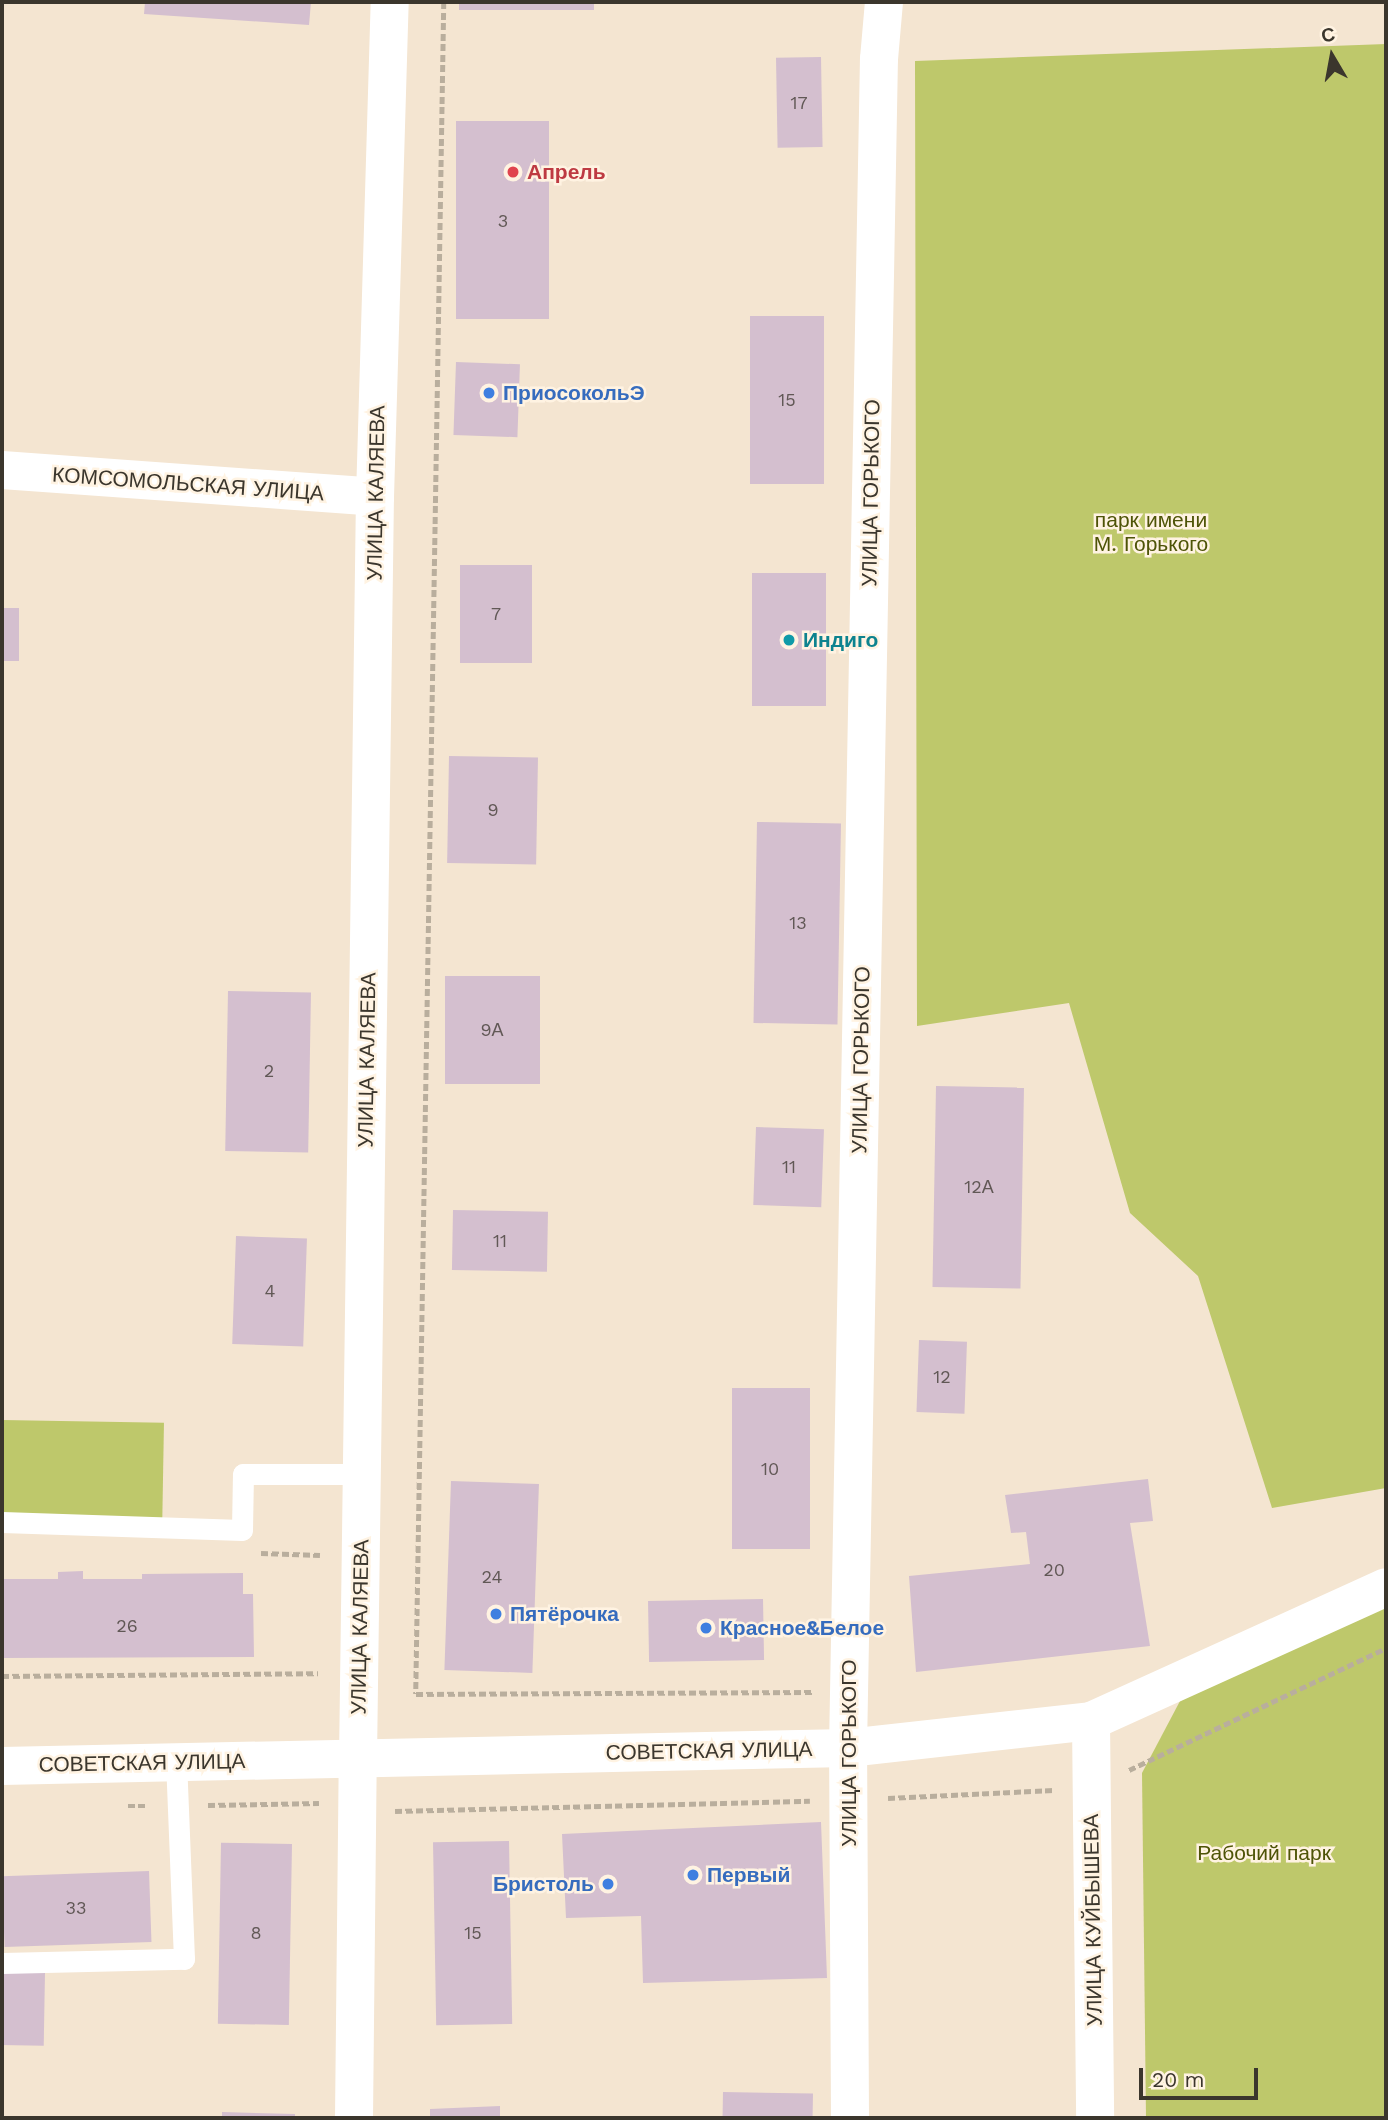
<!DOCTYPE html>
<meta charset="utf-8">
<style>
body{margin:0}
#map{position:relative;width:1388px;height:2120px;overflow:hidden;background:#f4e5d1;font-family:"Work Sans",sans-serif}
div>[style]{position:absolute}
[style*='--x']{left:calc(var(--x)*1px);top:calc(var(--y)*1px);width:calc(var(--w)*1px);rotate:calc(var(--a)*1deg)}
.green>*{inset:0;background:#bec86b;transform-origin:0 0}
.building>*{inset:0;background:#d4bfcf;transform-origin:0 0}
.path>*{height:4.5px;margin-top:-2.25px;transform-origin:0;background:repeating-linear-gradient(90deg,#b9ae9d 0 7px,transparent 0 10.5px)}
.lane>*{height:21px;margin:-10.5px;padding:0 10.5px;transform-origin:10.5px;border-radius:10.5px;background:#fff}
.street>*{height:38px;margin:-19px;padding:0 19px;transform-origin:19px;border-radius:19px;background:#fff}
.secondary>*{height:38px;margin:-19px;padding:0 19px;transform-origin:19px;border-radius:19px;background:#fff}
.dots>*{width:19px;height:19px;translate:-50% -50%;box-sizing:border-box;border:4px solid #fff3e2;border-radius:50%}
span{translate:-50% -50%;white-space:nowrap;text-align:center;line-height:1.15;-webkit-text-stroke:5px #fff3e2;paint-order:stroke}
.number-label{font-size:18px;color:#615856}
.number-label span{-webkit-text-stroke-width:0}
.health-label{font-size:21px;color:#be3a42;font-weight:700}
.left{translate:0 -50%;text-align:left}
.shop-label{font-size:21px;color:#366cbe;font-weight:700}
.right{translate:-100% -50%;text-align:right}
.street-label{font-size:21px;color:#3b362d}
.park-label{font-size:21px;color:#4e5407}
.culture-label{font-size:21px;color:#0d838f;font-weight:700}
.frame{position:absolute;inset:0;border:4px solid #3b362d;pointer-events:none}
.north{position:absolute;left:1297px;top:21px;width:70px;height:70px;-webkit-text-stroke:5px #fff3e2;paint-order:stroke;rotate:350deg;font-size:19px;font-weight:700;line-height:28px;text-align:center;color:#3b362d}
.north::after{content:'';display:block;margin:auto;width:24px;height:32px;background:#3b362d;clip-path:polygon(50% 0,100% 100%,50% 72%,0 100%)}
.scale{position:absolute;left:1139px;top:2068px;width:119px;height:32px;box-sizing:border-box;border:4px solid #3b362d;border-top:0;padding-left:9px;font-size:21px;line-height:24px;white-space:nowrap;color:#3b362d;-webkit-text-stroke:5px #fff3e2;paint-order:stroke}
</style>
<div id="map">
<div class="green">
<i style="clip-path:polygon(1386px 44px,1386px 1488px,1272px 1508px,1198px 1276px,1130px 1213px,1069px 1003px,917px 1026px,915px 61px)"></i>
<i style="left:2px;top:1420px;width:162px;height:102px;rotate:1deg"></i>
<i style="clip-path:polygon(1386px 1587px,1386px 2118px,1146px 2118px,1142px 1773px,1180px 1701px)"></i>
</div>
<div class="building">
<i style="clip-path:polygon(145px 2px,311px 2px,309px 25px,144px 14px)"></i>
<i style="left:459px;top:2px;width:135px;height:8px"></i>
<i style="left:821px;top:57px;width:90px;height:45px;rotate:89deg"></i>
<i style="left:549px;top:121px;width:198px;height:93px;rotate:90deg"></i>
<i style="left:750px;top:316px;width:74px;height:168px"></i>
<i style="left:456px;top:362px;width:64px;height:73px;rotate:2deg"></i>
<i style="left:460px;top:565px;width:72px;height:98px"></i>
<i style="left:826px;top:573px;width:133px;height:74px;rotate:90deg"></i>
<i style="left:2px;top:608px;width:17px;height:53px"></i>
<i style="left:449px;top:756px;width:89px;height:107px;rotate:1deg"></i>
<i style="left:757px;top:822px;width:84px;height:201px;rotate:1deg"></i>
<i style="left:445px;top:976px;width:95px;height:108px"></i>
<i style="left:228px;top:991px;width:83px;height:160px;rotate:1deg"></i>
<i style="left:936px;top:1086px;width:88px;height:201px;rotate:1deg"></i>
<i style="left:756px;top:1127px;width:68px;height:78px;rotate:2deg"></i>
<i style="left:453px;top:1210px;width:95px;height:60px;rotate:1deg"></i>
<i style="left:236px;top:1236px;width:71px;height:108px;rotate:2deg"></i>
<i style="left:919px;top:1340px;width:48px;height:72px;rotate:2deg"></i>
<i style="left:732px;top:1388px;width:78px;height:161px"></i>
<i style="clip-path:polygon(1148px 1479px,1153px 1521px,1130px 1523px,1150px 1646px,916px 1672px,909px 1576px,1030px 1564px,1026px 1532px,1011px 1533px,1005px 1495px)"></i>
<i style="left:451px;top:1481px;width:88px;height:189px;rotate:2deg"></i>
<i style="clip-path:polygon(83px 1571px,83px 1579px,142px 1579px,142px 1574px,243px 1573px,243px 1594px,253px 1594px,254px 1657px,2px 1658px,2px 1579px,58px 1579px,58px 1572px)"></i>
<i style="left:763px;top:1599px;width:61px;height:115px;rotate:89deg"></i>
<i style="clip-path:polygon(821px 1822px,827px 1978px,643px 1983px,641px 1916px,566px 1918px,562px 1834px)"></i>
<i style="left:509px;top:1841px;width:183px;height:76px;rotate:89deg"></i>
<i style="left:292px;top:1844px;width:181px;height:71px;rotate:91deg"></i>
<i style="left:149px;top:1871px;width:71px;height:147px;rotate:88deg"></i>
<i style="left:2px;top:1972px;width:43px;height:73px;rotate:1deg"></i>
<i style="left:723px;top:2092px;width:90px;height:26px;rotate:1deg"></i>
<i style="clip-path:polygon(500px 2106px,500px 2118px,430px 2118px,430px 2109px)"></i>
<i style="clip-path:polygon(222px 2112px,295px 2114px,295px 2118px,222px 2118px)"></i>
</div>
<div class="path">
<i style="--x:444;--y:2;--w:1692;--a:90.95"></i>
<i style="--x:416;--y:1694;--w:396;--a:-0.3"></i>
<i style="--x:261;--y:1553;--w:59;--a:1.9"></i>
<i style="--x:2;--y:1676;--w:316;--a:-0.5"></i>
<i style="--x:1129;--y:1770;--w:284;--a:-25.4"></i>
<i style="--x:888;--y:1798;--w:166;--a:-2.8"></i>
<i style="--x:208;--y:1805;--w:111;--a:-1"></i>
<i style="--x:128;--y:1806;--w:19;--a:0"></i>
<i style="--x:395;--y:1811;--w:415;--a:-1.4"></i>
</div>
<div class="lane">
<i style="--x:2;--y:1522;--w:240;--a:1.9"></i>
<i style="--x:242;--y:1530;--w:56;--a:-89"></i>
<i style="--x:243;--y:1474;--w:119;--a:0"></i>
<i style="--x:2;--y:1963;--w:182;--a:-1.3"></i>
<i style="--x:184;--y:1959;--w:196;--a:-92.3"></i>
</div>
<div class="street">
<i style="--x:2;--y:470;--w:374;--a:4.1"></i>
<i style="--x:1091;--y:1721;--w:397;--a:89.4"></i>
<i style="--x:354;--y:2118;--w:359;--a:-89.4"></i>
<i style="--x:850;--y:2118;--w:370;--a:-90.3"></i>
<i style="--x:848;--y:1748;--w:1689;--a:-88.95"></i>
<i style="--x:879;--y:59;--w:57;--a:-85"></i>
</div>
<div class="secondary">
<i style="--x:358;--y:1759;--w:1262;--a:-89.23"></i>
<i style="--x:375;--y:497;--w:495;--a:-88.3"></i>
<i style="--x:2;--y:1766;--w:846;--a:-1.22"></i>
<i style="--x:848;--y:1748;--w:244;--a:-6.3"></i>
<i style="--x:1091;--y:1721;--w:324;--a:-24.4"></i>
</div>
<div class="dots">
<i style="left:513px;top:172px;background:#e0444e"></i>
<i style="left:489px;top:393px;background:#3f7fe0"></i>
<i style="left:789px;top:640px;background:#0f9aa8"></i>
<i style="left:496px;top:1614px;background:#3f7fe0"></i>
<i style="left:706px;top:1628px;background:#3f7fe0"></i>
<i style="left:693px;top:1875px;background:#3f7fe0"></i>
<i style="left:608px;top:1884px;background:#3f7fe0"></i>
</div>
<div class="number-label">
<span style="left:799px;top:103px">17</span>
<span style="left:503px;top:221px">3</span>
<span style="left:787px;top:400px">15</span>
<span style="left:496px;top:614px">7</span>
<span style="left:493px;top:810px">9</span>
<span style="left:798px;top:923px">13</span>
<span style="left:492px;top:1030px">9А</span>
<span style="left:269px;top:1071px">2</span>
<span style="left:789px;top:1167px">11</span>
<span style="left:979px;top:1187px">12А</span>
<span style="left:500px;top:1241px">11</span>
<span style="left:270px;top:1291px">4</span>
<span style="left:942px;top:1377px">12</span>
<span style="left:770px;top:1469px">10</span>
<span style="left:1054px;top:1570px">20</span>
<span style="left:492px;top:1577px">24</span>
<span style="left:127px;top:1626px">26</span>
<span style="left:76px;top:1908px">33</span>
<span style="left:256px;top:1933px">8</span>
<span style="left:473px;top:1933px">15</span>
</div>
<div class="health-label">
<span class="left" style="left:527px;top:172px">Апрель</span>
</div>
<div class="shop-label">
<span class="left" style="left:503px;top:393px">ПриосокольЭ</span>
<span class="left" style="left:510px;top:1614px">Пятёрочка</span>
<span class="left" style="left:720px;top:1628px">Красное&amp;Белое</span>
<span class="left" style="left:707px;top:1875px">Первый</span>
<span class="right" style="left:594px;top:1884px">Бристоль</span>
</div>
<div class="street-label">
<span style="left:188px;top:484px;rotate:4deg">КОМСОМОЛЬСКАЯ УЛИЦА</span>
<span style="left:376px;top:493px;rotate:-89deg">УЛИЦА КАЛЯЕВА</span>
<span style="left:871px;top:493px;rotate:-89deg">УЛИЦА ГОРЬКОГО</span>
<span style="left:367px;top:1060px;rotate:-89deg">УЛИЦА КАЛЯЕВА</span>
<span style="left:861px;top:1060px;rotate:-89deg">УЛИЦА ГОРЬКОГО</span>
<span style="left:360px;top:1627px;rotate:-89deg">УЛИЦА КАЛЯЕВА</span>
<span style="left:709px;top:1751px;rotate:-1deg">СОВЕТСКАЯ УЛИЦА</span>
<span style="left:849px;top:1753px;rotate:-90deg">УЛИЦА ГОРЬКОГО</span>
<span style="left:142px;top:1763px;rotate:-1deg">СОВЕТСКАЯ УЛИЦА</span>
<span style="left:1093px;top:1920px;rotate:-91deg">УЛИЦА КУЙБЫШЕВА</span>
</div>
<div class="park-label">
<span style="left:1151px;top:532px">парк имени<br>М. Горького</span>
<span style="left:1264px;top:1853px">Рабочий парк</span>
</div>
<div class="culture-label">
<span class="left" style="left:803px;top:640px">Индиго</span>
</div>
<div class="frame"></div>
<div class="north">С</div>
<div class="scale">20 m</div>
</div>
